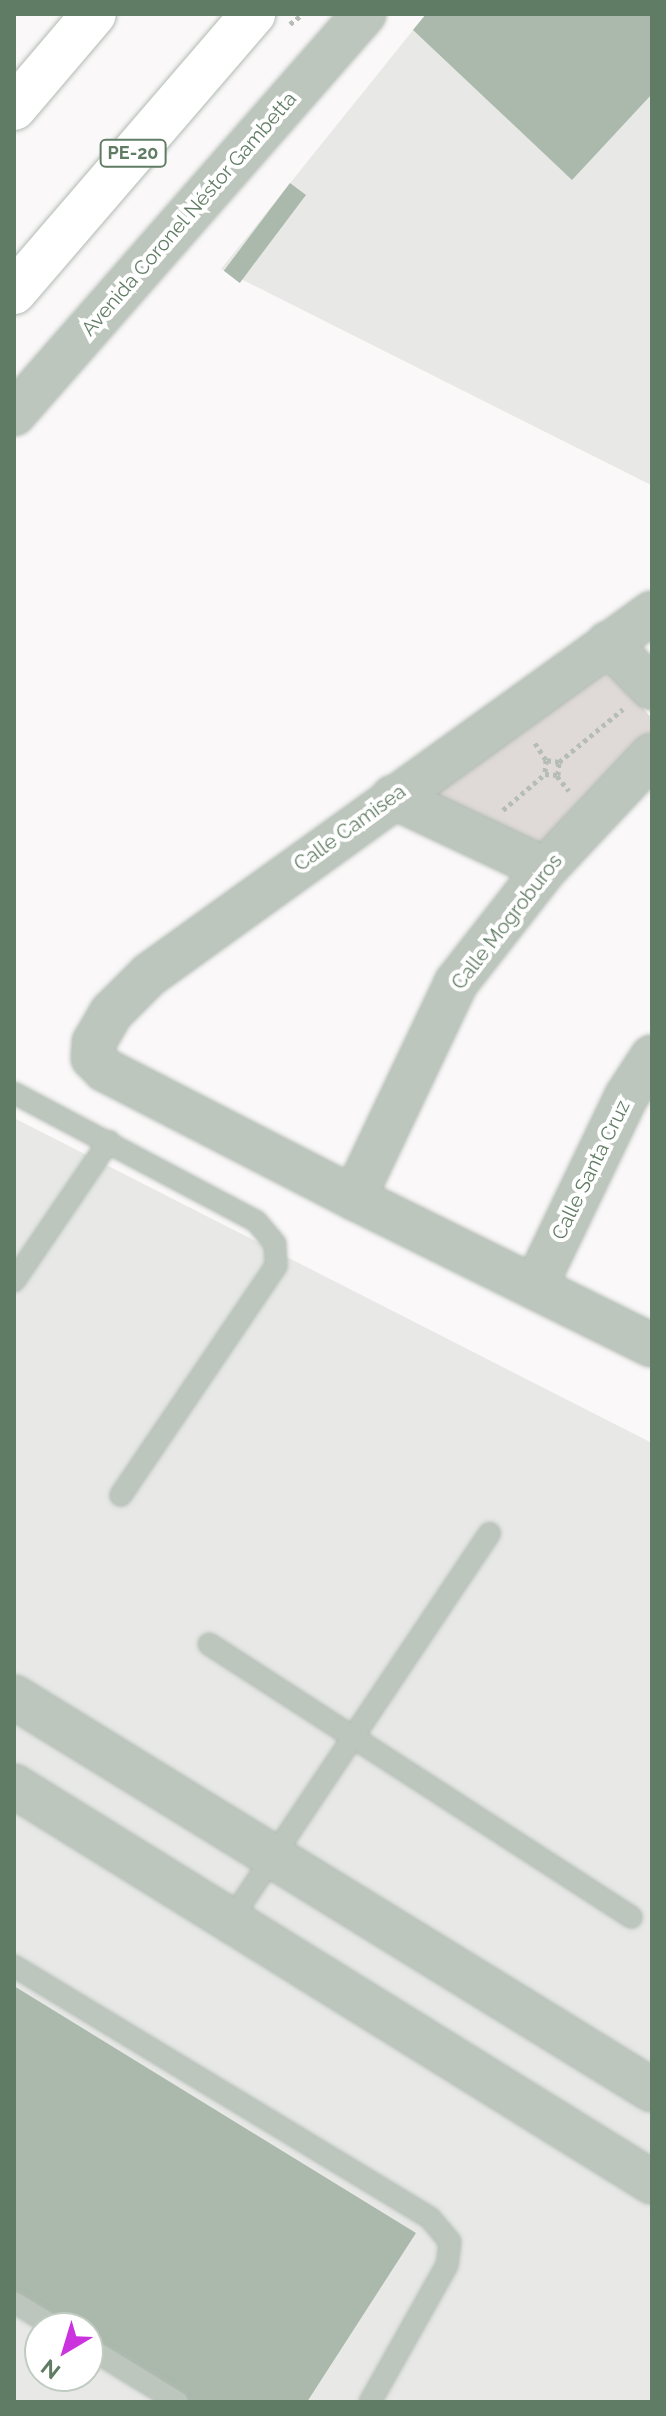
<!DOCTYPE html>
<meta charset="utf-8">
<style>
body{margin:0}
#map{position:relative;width:666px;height:2416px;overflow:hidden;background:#faf8f9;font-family:Raleway,sans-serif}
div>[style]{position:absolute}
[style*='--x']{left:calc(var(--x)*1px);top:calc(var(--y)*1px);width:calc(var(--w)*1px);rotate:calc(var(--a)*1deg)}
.built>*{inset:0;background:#e8e9e7}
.green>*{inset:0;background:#dfdad7}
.building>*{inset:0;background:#aab9ac;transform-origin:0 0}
.path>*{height:5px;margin-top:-2.5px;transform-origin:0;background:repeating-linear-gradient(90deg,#b5bdb6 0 4px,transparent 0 8px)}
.roads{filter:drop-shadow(0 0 2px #b1bab2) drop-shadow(0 0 2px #b1bab2)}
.service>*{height:20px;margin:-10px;padding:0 10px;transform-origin:10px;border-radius:10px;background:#bcc6bd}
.minor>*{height:42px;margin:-21px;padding:0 21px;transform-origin:21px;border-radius:21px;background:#bcc6bd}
.trunk>*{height:44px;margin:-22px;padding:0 22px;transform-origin:22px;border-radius:22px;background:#fff}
span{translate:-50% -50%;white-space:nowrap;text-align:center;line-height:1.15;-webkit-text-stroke:8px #fff;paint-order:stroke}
.shield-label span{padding:2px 6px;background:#fff;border:2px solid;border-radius:6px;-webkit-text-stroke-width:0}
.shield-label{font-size:18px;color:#617c64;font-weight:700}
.street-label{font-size:20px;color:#617c64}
.frame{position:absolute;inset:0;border:16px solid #617c64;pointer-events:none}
.north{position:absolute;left:24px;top:2312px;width:80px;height:80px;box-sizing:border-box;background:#fff;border:2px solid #c0cbc1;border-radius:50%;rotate:218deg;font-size:22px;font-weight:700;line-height:32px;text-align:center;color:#617c64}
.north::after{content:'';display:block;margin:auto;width:28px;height:36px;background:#cb33de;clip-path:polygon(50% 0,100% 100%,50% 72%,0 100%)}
</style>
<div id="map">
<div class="built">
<i style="clip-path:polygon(426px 14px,652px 14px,651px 485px,221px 269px)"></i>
<i style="clip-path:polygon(evenodd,14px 1118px,652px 1443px,652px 2402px,14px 2402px,14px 1118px,40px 2328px,88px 2328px,88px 2376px,40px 2376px,40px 2328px)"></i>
</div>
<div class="green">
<i style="clip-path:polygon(600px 674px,615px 674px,652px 719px,652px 732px,535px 862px,428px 796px)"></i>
</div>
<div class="building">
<i style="clip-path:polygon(426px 14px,652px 14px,652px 94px,572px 180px,413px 30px)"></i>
<i style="left:290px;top:183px;width:20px;height:110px;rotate:37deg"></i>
<i style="clip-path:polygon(14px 1986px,416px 2233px,307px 2402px,181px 2402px,88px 2344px,88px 2328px,63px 2328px,14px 2297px)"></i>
</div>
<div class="path">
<i style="--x:290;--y:24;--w:16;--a:-38"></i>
<i style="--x:535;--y:743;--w:20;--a:57"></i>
<i style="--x:546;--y:760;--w:14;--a:94"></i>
<i style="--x:545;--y:774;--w:13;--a:4"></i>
<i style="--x:558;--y:775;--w:13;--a:-86"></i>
<i style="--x:559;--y:762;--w:13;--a:-171"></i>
<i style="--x:559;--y:762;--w:83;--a:-39.6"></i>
<i style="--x:557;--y:776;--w:19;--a:51"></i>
<i style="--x:503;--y:810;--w:55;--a:-40.6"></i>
</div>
<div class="roads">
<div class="service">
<i style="--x:14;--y:1093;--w:274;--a:27.9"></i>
<i style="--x:256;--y:1221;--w:30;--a:50"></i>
<i style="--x:275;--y:1244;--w:22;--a:87"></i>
<i style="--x:276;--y:1266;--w:277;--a:124.1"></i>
<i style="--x:14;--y:1281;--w:169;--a:-55.8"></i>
<i style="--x:209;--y:1644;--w:503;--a:32.9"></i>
<i style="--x:232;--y:1918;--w:463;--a:-56.2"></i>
<i style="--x:14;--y:1966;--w:486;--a:31.2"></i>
<i style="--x:430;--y:2218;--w:31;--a:50"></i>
<i style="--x:450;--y:2242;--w:23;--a:97"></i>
<i style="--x:447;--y:2265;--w:157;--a:119.3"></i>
<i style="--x:14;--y:2302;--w:50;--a:31.2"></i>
<i style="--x:88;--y:2347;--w:105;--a:31.4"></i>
</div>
<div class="minor">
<i style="--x:14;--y:414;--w:532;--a:-48.81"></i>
<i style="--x:652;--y:613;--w:620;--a:144.26"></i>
<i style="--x:149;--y:975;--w:54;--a:135"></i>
<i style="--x:111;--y:1013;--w:34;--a:120"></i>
<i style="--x:94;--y:1042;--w:16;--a:94"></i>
<i style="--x:93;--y:1058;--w:17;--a:45"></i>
<i style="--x:105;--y:1070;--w:280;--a:27.2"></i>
<i style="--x:354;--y:1198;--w:332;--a:26.3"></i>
<i style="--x:608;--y:643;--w:63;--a:45.6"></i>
<i style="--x:393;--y:797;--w:168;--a:25.3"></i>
<i style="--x:354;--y:1198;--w:238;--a:-64.6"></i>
<i style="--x:456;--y:983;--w:145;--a:-52"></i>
<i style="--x:545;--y:869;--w:156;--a:-46.8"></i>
<i style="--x:535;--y:1287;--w:211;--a:-64.4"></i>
<i style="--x:626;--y:1097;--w:48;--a:-57"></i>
<i style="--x:14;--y:1697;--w:749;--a:31.63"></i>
<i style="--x:14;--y:1786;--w:751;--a:31.83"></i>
</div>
<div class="trunk">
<i style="--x:14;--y:108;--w:123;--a:-49.6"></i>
<i style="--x:14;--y:292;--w:367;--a:-49.3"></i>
</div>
</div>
<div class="shield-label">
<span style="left:133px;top:153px">PE-20</span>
</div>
<div class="street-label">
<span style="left:189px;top:214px;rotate:-49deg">Avenida Coronel Néstor Gambetta</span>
<span style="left:350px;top:828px;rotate:-36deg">Calle Camisea</span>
<span style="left:507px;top:922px;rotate:-52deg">Calle Mogroburos</span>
<span style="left:591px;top:1170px;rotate:-64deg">Calle Santa Cruz</span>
</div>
<div class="frame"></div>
<div class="north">N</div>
</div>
